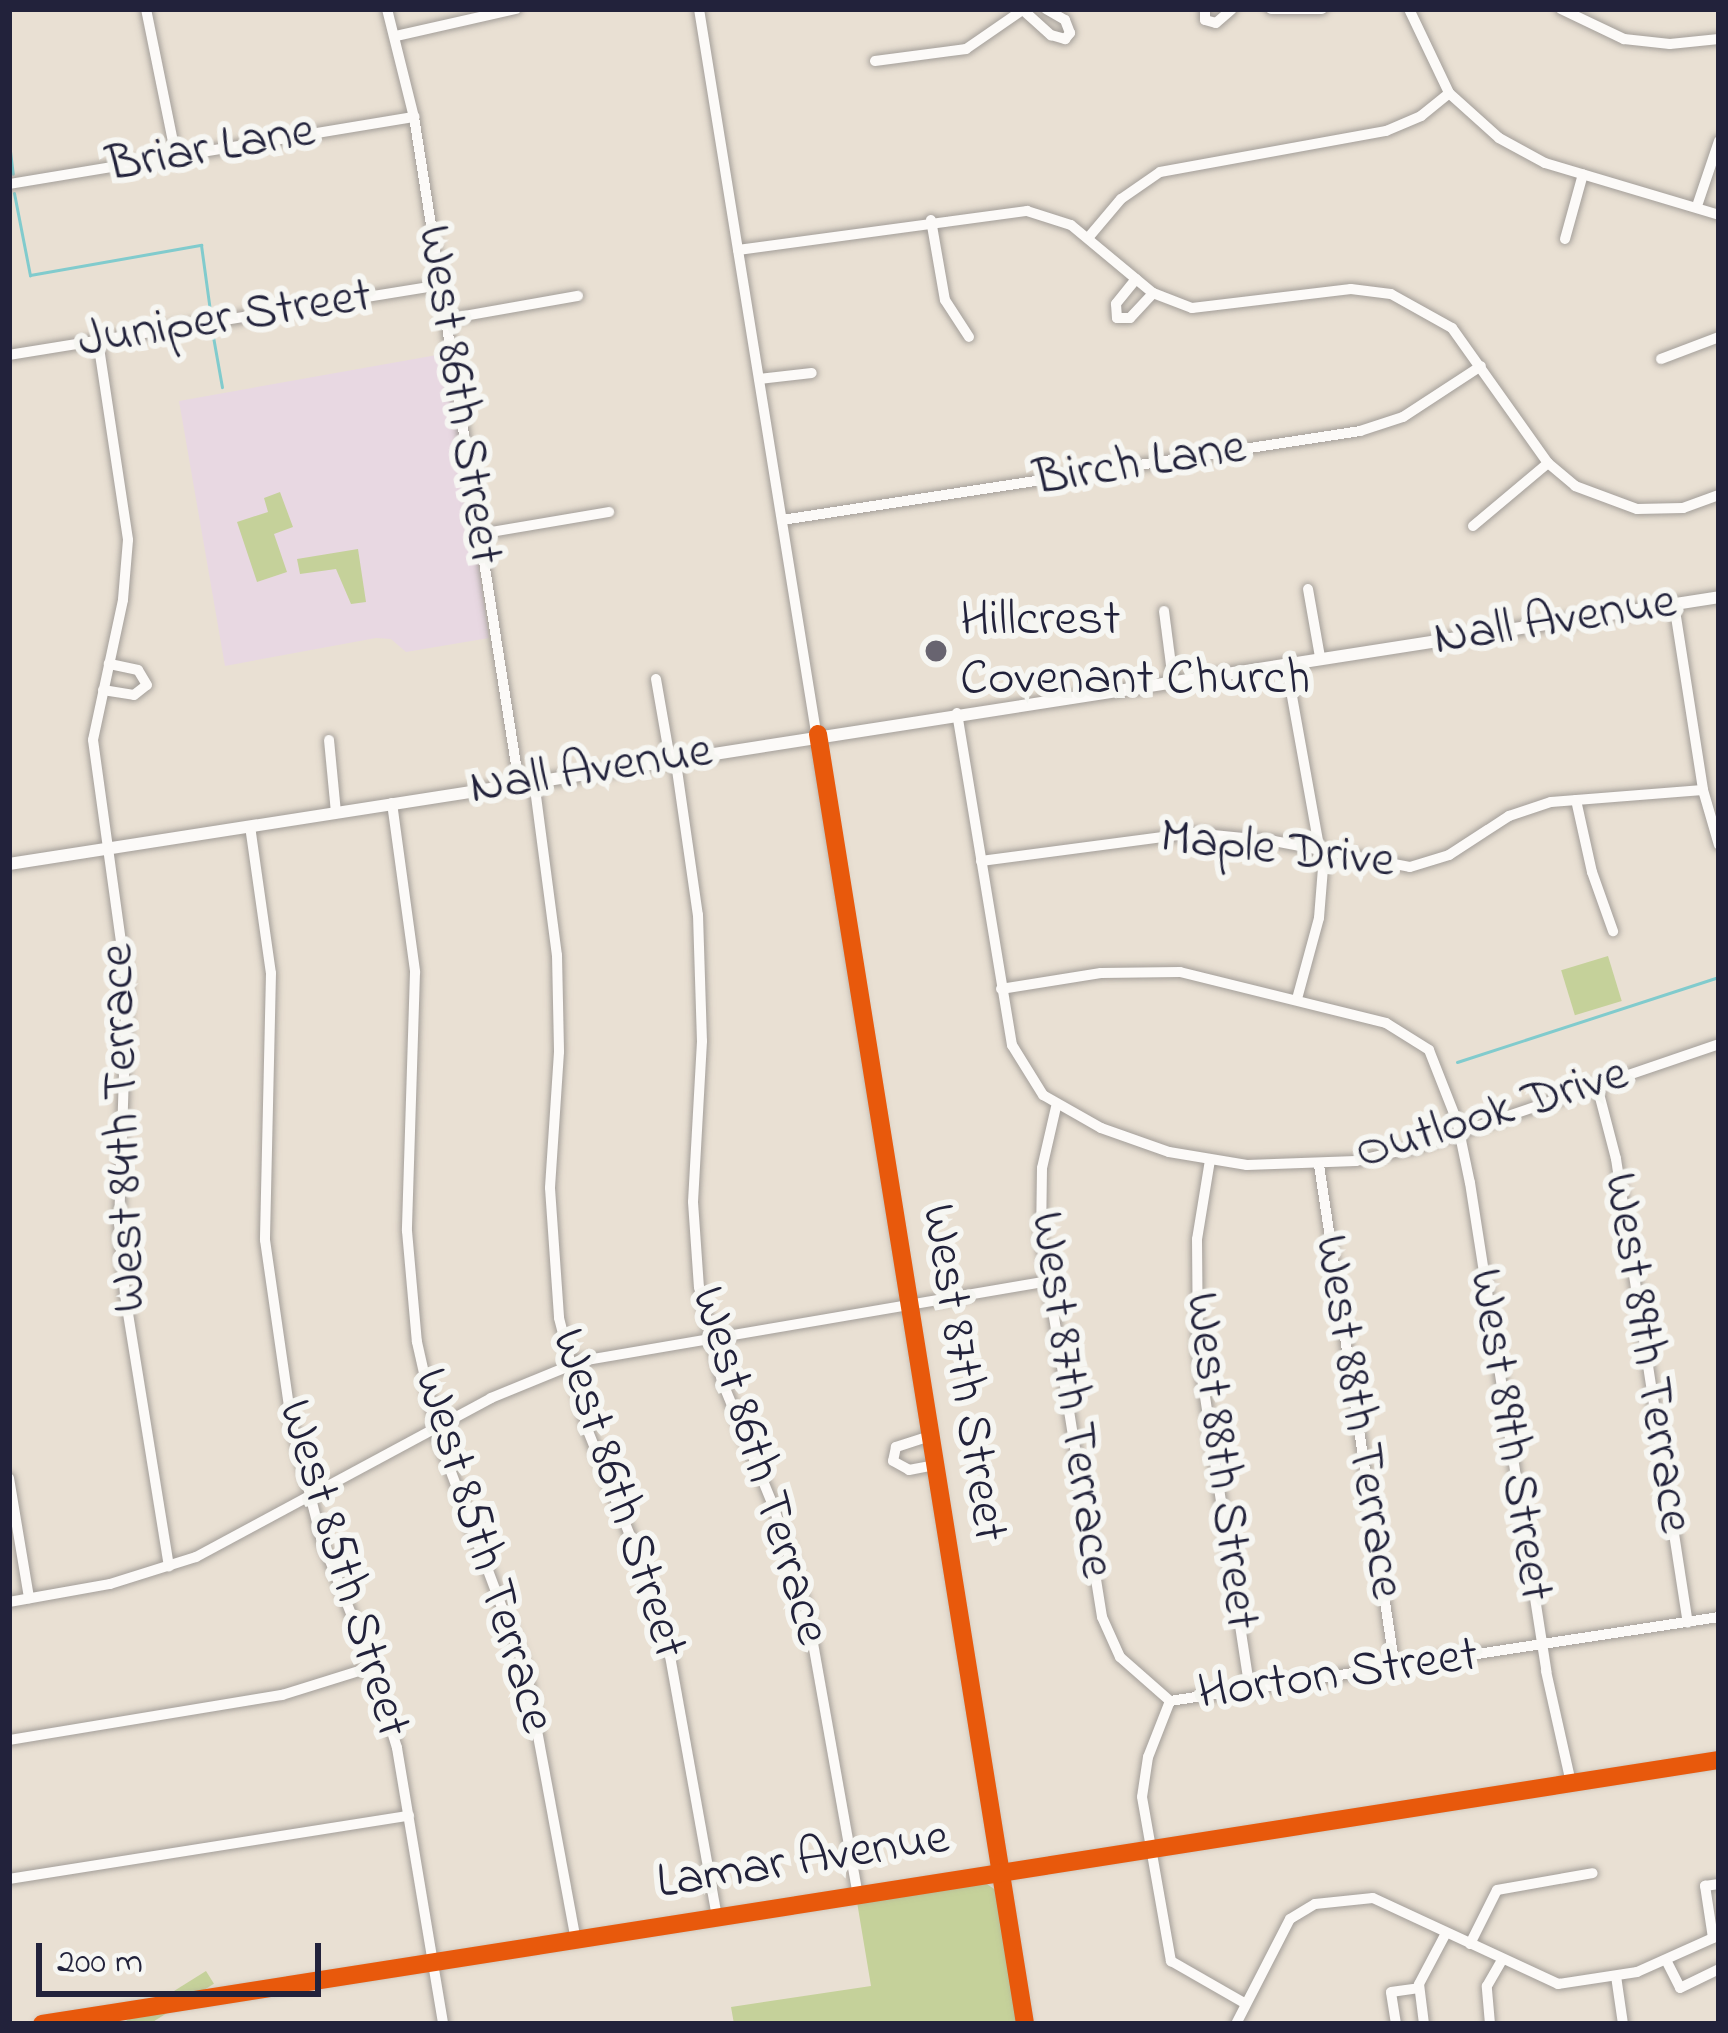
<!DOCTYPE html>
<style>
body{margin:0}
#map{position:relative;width:1728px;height:2033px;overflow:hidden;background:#e9e0d3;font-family:"Indie Flower",sans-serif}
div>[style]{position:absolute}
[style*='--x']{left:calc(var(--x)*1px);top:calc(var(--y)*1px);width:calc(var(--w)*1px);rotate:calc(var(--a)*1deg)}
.built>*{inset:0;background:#e8d8e2}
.green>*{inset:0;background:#c5d19a;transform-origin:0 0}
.stream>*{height:3px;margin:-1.5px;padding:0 1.5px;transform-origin:1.5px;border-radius:1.5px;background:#81cbcd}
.roads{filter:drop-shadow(0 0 3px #a39e99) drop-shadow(0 0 3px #a39e99)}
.minor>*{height:10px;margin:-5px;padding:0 5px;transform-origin:5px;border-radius:5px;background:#fcfaf8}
.major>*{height:12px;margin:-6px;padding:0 6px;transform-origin:6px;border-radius:6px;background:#fcfaf8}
.cycleway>*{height:18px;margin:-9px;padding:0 9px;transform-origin:9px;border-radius:9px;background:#e8590c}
.dots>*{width:33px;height:33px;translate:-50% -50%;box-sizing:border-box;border:6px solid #f6f6f2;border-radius:50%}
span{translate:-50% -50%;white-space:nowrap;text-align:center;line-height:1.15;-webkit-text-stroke:12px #f6f6f2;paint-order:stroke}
.street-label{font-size:51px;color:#22223b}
.poi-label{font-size:51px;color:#22223b}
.left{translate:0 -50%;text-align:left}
.frame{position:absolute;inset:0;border:12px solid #22223b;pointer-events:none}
.scale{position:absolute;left:36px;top:1943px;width:285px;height:54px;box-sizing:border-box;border:6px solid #22223b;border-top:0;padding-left:15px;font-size:36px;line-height:42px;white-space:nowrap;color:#22223b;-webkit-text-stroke:9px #f6f6f2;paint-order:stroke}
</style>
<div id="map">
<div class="built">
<i style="clip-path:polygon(448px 353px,489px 638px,406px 652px,391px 639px,376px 638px,225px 666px,179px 401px)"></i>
</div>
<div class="green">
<i style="clip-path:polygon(280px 492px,293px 527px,274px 534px,287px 572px,257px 582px,237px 522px,268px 512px,264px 498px)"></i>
<i style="clip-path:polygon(358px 549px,366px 602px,351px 604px,336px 569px,300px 574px,297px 559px)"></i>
<i style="left:1608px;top:956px;width:47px;height:49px;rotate:73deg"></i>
<i style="clip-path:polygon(984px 1882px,997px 1891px,1019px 2024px,734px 2024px,731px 2007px,871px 1986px,857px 1902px)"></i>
<i style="left:206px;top:1971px;width:15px;height:109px;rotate:58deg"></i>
</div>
<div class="stream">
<i style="--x:9;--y:143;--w:31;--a:83"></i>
<i style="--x:14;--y:193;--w:84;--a:79"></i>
<i style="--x:30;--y:275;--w:174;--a:-10"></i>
<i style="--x:201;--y:245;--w:67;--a:82.2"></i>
<i style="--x:212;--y:331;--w:57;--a:79.9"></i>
<i style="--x:1457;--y:1062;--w:275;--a:-18"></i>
</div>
<div class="roads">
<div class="minor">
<i style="--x:146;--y:9;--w:146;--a:78.5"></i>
<i style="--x:387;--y:9;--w:111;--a:76"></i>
<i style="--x:414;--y:117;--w:675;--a:81.05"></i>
<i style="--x:699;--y:9;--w:2041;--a:80.81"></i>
<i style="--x:1205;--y:9;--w:11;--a:90"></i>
<i style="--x:1205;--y:20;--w:11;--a:15"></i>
<i style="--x:1216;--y:23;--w:21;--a:-41"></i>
<i style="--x:1271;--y:9;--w:51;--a:0"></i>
<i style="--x:1409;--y:9;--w:93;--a:64.5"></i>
<i style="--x:1449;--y:93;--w:67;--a:42"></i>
<i style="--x:1499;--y:138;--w:52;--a:28.5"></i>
<i style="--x:1545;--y:163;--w:182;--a:16.6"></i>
<i style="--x:1561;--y:9;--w:70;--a:25.5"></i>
<i style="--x:1624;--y:39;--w:46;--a:6.2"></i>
<i style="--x:1670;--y:44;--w:49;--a:-5.8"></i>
<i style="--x:1023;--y:10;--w:38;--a:42"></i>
<i style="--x:1051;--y:35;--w:15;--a:16"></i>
<i style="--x:1065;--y:39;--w:8;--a:-50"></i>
<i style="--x:1070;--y:33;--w:14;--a:-111"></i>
<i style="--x:1065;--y:20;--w:22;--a:-150"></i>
<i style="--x:396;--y:36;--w:123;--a:-12.7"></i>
<i style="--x:875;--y:61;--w:92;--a:-7.5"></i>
<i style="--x:966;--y:49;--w:70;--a:-34.6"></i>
<i style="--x:9;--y:184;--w:411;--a:-9.4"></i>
<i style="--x:1697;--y:206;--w:69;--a:-71.3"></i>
<i style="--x:931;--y:220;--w:81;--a:80.1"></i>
<i style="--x:945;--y:300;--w:44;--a:57"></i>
<i style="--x:1088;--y:238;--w:51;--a:-49.8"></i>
<i style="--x:1121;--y:199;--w:47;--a:-34.7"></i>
<i style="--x:1160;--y:172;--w:230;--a:-10.3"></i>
<i style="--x:1386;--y:131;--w:38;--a:-23"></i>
<i style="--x:1421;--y:116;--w:36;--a:-39"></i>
<i style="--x:1565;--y:239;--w:67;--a:-74.5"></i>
<i style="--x:738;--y:250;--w:292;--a:-7.7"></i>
<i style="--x:1027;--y:211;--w:46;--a:17.7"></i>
<i style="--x:1071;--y:225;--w:107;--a:39.7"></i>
<i style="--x:1153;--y:293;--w:42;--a:21"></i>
<i style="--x:1192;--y:308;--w:160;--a:-6.8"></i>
<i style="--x:1351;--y:289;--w:40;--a:7.1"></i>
<i style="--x:1391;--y:294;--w:70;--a:29.1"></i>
<i style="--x:1452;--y:328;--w:166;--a:54.6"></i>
<i style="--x:1548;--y:463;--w:35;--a:40"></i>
<i style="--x:1575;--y:486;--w:66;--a:20.4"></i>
<i style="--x:1637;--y:509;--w:46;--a:-1.2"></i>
<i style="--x:1683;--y:508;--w:38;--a:-20"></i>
<i style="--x:1136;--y:279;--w:32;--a:129"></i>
<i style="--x:1116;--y:304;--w:14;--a:86"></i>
<i style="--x:1117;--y:318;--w:13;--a:0"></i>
<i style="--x:1130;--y:318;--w:34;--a:-47"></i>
<i style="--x:447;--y:319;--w:133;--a:-10"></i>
<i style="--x:98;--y:341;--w:201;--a:81.4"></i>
<i style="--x:128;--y:540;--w:60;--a:94.8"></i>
<i style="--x:123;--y:600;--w:143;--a:102.1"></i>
<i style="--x:93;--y:740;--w:246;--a:82.1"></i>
<i style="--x:127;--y:984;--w:238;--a:91.9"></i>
<i style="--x:119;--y:1222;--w:73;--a:85.3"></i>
<i style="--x:125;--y:1295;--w:275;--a:80.8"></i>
<i style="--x:9;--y:355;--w:438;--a:-9.2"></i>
<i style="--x:1661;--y:359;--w:62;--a:-20.8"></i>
<i style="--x:759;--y:379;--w:53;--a:-6.5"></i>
<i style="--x:782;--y:520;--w:585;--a:-8.75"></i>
<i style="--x:1360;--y:431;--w:45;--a:-18"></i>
<i style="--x:1403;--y:417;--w:93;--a:-33.2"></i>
<i style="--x:1473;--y:526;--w:98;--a:-40"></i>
<i style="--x:479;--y:534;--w:132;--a:-9.6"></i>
<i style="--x:1308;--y:589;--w:69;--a:80"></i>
<i style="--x:1674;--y:604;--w:188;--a:81.1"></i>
<i style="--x:1703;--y:790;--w:57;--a:73.8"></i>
<i style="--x:1164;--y:611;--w:70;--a:82.6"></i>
<i style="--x:1286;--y:663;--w:208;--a:79.8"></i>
<i style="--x:1323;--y:868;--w:50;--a:94.6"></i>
<i style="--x:1319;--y:918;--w:84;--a:105.2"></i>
<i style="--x:656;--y:679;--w:70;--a:80.1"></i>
<i style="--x:668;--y:748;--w:24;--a:68"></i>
<i style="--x:677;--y:770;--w:147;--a:81.8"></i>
<i style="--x:698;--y:915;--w:126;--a:88.2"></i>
<i style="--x:702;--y:1041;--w:161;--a:93.2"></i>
<i style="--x:693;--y:1202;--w:85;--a:86"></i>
<i style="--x:699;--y:1287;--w:97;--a:76.3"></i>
<i style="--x:722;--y:1381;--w:137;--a:67.7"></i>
<i style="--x:774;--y:1508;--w:112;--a:72.4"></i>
<i style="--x:808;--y:1615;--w:284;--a:79.9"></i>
<i style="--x:103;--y:690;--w:31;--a:9"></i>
<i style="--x:134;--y:695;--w:16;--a:-38"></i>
<i style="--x:147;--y:685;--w:17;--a:-121"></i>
<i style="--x:138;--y:670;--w:30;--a:-168"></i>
<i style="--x:957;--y:713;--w:337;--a:80.6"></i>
<i style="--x:1012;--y:1045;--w:59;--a:58.2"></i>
<i style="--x:1043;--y:1095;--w:67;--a:29.6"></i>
<i style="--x:1101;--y:1128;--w:72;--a:19.4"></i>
<i style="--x:1169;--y:1152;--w:79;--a:9.5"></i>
<i style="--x:1247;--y:1165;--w:109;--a:-2.1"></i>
<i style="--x:1356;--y:1161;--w:63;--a:-12.9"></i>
<i style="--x:1417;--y:1147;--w:319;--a:-18.8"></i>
<i style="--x:329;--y:740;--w:73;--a:84.5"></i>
<i style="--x:534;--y:781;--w:176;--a:82.5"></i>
<i style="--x:557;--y:955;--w:97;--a:88.8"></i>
<i style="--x:559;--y:1052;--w:136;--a:93.8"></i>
<i style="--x:550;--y:1188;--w:130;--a:86"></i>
<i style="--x:559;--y:1318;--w:117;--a:75.6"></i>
<i style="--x:588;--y:1431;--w:142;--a:68.1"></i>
<i style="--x:641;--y:1563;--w:97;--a:72.7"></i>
<i style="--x:670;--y:1656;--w:266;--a:79.8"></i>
<i style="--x:1576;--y:800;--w:74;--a:77.5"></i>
<i style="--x:1592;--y:872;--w:63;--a:70.4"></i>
<i style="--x:392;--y:803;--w:171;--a:82.2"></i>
<i style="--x:415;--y:972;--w:259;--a:91.8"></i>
<i style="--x:407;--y:1231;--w:111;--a:84.9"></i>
<i style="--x:417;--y:1342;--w:100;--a:77.3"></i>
<i style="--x:439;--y:1440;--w:247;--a:69.4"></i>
<i style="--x:526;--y:1671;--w:274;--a:79.5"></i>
<i style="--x:250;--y:826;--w:148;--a:81.9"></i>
<i style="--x:271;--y:973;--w:267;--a:91.3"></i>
<i style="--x:265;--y:1240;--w:182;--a:81.8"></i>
<i style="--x:291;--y:1420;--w:122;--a:75.7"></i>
<i style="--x:321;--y:1538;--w:139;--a:68.4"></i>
<i style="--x:372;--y:1667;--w:85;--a:72.8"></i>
<i style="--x:397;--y:1748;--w:280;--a:80.5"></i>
<i style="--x:981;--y:861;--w:214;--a:-7.5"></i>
<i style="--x:1193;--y:833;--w:81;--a:5.6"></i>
<i style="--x:1274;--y:841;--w:138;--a:10.8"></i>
<i style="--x:1410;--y:867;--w:41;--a:-17.1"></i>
<i style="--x:1449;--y:855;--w:72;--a:-33"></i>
<i style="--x:1509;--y:816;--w:44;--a:-18.4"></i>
<i style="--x:1551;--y:802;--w:152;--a:-4.5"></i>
<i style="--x:1001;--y:989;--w:101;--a:-9.1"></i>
<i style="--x:1101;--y:973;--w:79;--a:-0.7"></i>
<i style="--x:1180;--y:972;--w:212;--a:13.9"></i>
<i style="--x:1386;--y:1023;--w:51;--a:32.1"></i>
<i style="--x:1429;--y:1050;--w:76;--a:68.5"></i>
<i style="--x:1457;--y:1121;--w:63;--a:78.2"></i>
<i style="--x:1470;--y:1183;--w:494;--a:81.1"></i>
<i style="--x:1546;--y:1671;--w:115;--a:77.4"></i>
<i style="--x:1597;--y:1086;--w:75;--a:75.4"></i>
<i style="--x:1616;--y:1159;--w:469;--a:81.2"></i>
<i style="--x:1056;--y:1107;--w:63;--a:102.9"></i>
<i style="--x:1042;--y:1168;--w:68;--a:90.8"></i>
<i style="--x:1041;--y:1236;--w:386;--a:80.9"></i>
<i style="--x:1102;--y:1617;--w:44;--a:65.8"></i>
<i style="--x:1120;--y:1657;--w:67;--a:41.3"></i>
<i style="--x:1210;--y:1160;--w:80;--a:99.3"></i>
<i style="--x:1197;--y:1239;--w:112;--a:89.5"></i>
<i style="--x:1198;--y:1351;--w:344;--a:81.3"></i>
<i style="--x:1319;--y:1165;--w:509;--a:81.41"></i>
<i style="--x:930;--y:1436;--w:36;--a:162"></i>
<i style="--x:896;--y:1447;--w:14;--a:102"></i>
<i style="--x:893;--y:1461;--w:18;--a:29"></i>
<i style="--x:909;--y:1470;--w:26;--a:-11"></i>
<i style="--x:9;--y:1478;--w:122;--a:80.5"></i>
<i style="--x:9;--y:1602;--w:103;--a:-10.1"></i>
<i style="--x:110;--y:1584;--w:90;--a:-17.4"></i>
<i style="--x:196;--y:1557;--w:335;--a:-28.3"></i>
<i style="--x:491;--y:1398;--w:97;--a:-22.3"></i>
<i style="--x:581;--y:1361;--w:474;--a:-9.7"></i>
<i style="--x:1170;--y:1701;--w:555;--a:-8.7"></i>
<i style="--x:1170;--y:1701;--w:60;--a:111.4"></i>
<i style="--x:1148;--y:1757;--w:40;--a:98.5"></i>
<i style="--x:1142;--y:1797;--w:167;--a:80"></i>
<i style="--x:1171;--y:1961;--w:86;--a:29.8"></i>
<i style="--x:9;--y:1740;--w:277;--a:-9.4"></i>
<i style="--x:282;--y:1695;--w:94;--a:-17.3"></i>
<i style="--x:9;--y:1879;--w:405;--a:-9"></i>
<i style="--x:1713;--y:1938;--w:53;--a:-98.7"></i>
<i style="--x:1705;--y:1886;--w:14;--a:-8"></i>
<i style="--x:1470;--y:1944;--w:60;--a:-63.4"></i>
<i style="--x:1497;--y:1890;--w:97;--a:-10"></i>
<i style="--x:1666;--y:1960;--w:31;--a:63"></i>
<i style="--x:1680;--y:1988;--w:43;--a:-26"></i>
<i style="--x:1616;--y:1976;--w:49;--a:81.7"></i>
<i style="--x:42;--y:2024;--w:1698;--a:-8.95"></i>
<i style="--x:1236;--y:2024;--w:118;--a:-62.8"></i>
<i style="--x:1290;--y:1919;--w:29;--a:-31"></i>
<i style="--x:1315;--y:1904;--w:58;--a:-5.9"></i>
<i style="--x:1373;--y:1898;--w:204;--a:24.9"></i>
<i style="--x:1558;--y:1984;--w:80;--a:-8.6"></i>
<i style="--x:1637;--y:1972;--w:83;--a:-24.1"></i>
<i style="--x:1396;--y:2024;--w:32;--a:-99"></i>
<i style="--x:1391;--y:1992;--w:28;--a:-8"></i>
<i style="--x:1424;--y:2024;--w:40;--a:-97.1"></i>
<i style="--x:1419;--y:1984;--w:58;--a:-62.1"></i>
<i style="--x:1490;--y:2024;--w:38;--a:-95"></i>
<i style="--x:1487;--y:1986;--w:30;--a:-60"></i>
</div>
<div class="major">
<i style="--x:9;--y:864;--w:1731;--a:-8.87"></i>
</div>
</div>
<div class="cycleway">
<i style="--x:818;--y:734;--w:1307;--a:80.88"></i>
<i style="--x:42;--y:2024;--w:1698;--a:-8.95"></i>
</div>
<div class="dots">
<i style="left:936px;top:651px;background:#686470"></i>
</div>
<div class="street-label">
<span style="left:211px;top:150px;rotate:-10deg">Briar Lane</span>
<span style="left:225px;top:320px;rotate:-9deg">Juniper Street</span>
<span style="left:458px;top:395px;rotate:81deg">West 86th Street</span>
<span style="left:1140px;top:465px;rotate:-9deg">Birch Lane</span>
<span style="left:1555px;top:622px;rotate:-9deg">Nall Avenue</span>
<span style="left:591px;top:771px;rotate:-9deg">Nall Avenue</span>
<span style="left:1277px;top:851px;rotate:6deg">Maple Drive</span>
<span style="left:1492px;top:1115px;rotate:-17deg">Outlook Drive</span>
<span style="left:125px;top:1128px;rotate:-92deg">West 84th Terrace</span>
<span style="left:1646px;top:1353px;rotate:81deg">West 89th Terrace</span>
<span style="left:962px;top:1373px;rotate:81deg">West 87th Street</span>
<span style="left:1070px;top:1395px;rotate:82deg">West 87th Terrace</span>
<span style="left:1357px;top:1417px;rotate:81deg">West 88th Terrace</span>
<span style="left:1509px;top:1435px;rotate:81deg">West 89th Street</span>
<span style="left:1220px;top:1461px;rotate:83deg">West 88th Street</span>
<span style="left:758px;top:1466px;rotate:73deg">West 86th Terrace</span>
<span style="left:617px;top:1494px;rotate:72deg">West 86th Street</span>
<span style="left:482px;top:1551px;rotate:73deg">West 85th Terrace</span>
<span style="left:342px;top:1569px;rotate:73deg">West 85th Street</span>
<span style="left:1338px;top:1676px;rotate:-8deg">Horton Street</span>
<span style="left:803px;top:1862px;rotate:-9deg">Lamar Avenue</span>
</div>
<div class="poi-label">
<span class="left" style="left:960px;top:651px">Hillcrest<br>Covenant Church</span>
</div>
<div class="frame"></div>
<div class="scale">200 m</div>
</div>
